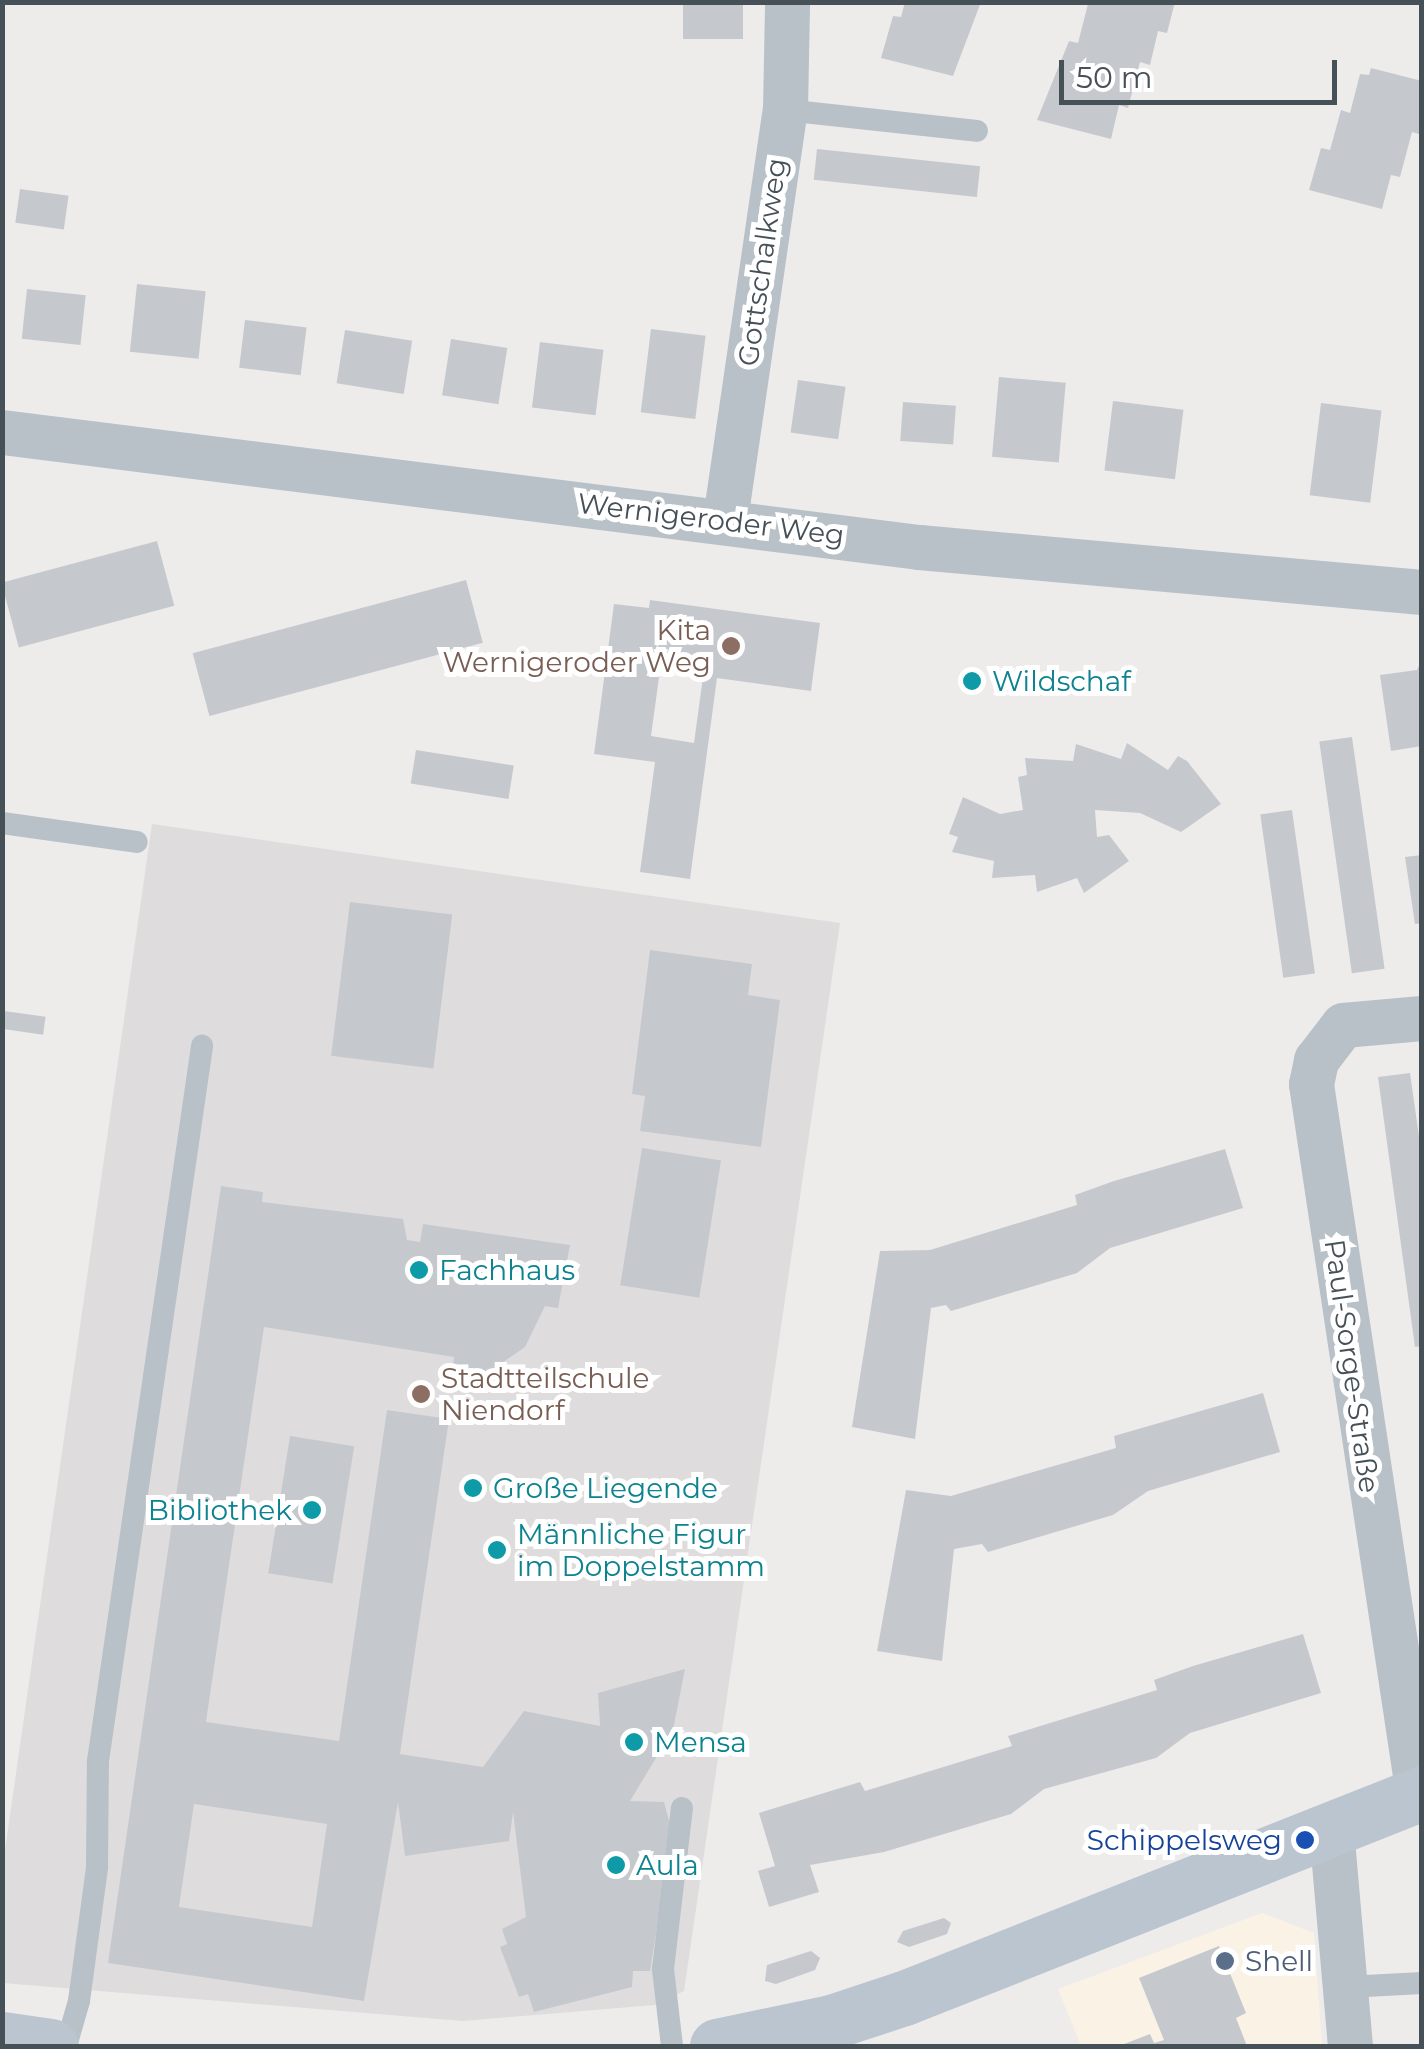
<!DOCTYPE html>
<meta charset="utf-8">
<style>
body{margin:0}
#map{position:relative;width:1424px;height:2049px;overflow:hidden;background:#eeebeb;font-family:Montserrat,sans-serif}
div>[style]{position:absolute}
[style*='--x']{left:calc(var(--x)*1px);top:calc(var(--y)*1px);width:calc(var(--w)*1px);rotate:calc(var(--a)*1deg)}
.commercial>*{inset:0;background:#faf2e4}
.education>*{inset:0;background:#dfdcdd}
.building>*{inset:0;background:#c5c9ce;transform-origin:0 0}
.lane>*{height:22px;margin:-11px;padding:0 11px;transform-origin:11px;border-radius:11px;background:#b7c1c7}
.street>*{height:45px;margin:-22.5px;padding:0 22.5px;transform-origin:22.5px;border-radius:22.5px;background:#b7c1c7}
.secondary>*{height:55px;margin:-27.5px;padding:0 27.5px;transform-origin:27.5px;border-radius:27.5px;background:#bac5cf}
.dots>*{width:28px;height:28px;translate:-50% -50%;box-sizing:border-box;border:5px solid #fff;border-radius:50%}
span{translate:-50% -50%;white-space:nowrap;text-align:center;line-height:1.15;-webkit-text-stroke:10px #fff;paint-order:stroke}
.street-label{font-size:28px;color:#455057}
.education-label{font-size:28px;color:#785e54}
.right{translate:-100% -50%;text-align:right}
.left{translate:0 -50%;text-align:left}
.culture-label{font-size:28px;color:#0d838f}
.transit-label{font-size:28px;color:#164399}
.service-label{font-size:28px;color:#4e5e75}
.frame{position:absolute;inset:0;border:5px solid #455057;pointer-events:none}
.scale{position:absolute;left:1059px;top:60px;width:278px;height:45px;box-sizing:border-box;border:5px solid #455057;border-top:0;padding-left:12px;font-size:30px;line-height:35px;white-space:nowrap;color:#455057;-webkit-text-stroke:8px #fff;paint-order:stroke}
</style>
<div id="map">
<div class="commercial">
<i style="clip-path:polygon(1262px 1913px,1314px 1933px,1322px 2046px,1081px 2046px,1058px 1989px)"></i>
</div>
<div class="education">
<i style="clip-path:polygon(152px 824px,840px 923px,684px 1991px,655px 2005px,463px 2021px,3px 1983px,3px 1864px)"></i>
</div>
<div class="building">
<i style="left:683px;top:2px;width:60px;height:37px"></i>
<i style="clip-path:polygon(905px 2px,981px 2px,953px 76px,881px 58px,893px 16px,901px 17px)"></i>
<i style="clip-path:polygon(1175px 2px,1167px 33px,1158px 31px,1150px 65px,1140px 62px,1128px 108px,1119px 105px,1111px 139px,1037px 120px,1069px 41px,1078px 43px,1088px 4px)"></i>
<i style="clip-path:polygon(1371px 68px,1422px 81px,1422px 135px,1412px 132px,1400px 177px,1391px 175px,1382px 209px,1309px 190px,1321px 148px,1330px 150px,1341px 110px,1350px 113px,1360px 74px,1369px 75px)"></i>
<i style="left:817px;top:149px;width:164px;height:31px;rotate:6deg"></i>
<i style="left:20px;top:189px;width:49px;height:34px;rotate:8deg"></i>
<i style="left:137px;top:284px;width:69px;height:68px;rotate:6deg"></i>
<i style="left:27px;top:289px;width:59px;height:50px;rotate:6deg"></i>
<i style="left:245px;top:320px;width:62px;height:48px;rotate:7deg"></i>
<i style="left:651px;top:329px;width:55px;height:84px;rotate:7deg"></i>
<i style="left:345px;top:330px;width:68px;height:54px;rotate:9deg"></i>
<i style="left:451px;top:339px;width:57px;height:57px;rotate:9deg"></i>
<i style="left:540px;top:342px;width:64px;height:66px;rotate:7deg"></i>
<i style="left:999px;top:377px;width:67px;height:80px;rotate:5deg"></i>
<i style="left:798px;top:380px;width:48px;height:53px;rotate:8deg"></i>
<i style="left:1113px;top:401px;width:71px;height:70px;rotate:7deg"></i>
<i style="left:903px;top:402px;width:53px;height:39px;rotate:4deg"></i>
<i style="left:1321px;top:403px;width:61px;height:93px;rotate:7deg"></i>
<i style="left:157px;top:541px;width:67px;height:161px;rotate:75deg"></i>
<i style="left:466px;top:580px;width:65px;height:283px;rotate:75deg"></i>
<i style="clip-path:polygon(evenodd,650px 600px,820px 623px,811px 691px,717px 678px,690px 879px,640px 872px,655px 762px,594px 754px,614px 604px,649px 608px,650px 600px,660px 670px,703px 677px,694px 743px,651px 736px,660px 670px)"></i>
<i style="clip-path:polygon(1422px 659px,1422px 746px,1391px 751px,1380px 675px,1417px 670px)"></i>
<i style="left:1352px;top:737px;width:234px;height:33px;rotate:82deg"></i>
<i style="clip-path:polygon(1127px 743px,1168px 770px,1178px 756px,1187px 761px,1221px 804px,1181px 832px,1140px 813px,1095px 810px,1097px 837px,1109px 835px,1129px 861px,1084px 893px,1077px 878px,1037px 892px,1035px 875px,992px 878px,994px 861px,952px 852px,958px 837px,949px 834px,963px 797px,1000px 814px,1023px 810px,1018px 777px,1027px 775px,1025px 758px,1073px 761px,1076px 744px,1121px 759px)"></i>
<i style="left:416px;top:750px;width:99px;height:34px;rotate:9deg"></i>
<i style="left:1292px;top:810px;width:165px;height:32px;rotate:82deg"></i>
<i style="clip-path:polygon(1422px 855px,1422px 923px,1415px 924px,1405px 857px)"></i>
<i style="left:350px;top:902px;width:103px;height:155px;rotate:7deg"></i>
<i style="clip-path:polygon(650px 950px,752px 964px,748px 995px,780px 1000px,761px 1147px,640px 1131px,645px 1096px,632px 1094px)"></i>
<i style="left:4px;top:1011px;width:42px;height:18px;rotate:8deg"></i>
<i style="clip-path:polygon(1410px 1073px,1422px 1158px,1422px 1346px,1415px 1347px,1378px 1077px)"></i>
<i style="left:642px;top:1148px;width:80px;height:139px;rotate:9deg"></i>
<i style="clip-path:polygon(1225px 1149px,1243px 1208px,1110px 1248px,1077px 1273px,951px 1311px,946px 1305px,931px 1308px,915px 1439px,852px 1427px,880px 1251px,930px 1250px,1077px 1205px,1075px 1195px,1114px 1181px)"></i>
<i style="clip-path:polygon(evenodd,221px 1186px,263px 1192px,262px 1202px,403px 1219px,407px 1240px,420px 1242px,423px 1224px,570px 1245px,558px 1308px,545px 1306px,525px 1347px,490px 1371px,452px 1375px,454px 1357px,264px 1327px,206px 1722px,339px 1741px,387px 1410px,449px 1419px,400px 1754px,483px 1767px,524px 1711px,600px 1726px,598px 1693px,685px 1669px,673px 1730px,630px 1801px,664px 1802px,672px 1832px,650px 1971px,633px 1971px,632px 1987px,534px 2012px,528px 1994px,519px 1997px,500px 1947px,507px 1944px,502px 1929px,526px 1917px,513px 1812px,509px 1841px,405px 1856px,398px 1802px,364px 2001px,108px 1963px,221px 1186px,194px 1804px,327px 1824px,312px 1927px,179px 1907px,194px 1804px)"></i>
<i style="clip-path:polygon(1263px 1393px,1280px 1452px,1148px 1491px,1113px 1515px,988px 1552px,982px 1544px,954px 1549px,942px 1661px,877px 1651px,906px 1490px,951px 1496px,1116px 1448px,1114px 1436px)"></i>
<i style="left:290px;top:1436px;width:65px;height:139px;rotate:9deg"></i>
<i style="clip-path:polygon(1303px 1634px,1321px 1693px,1190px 1733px,1156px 1758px,1044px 1789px,1011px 1814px,884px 1852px,810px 1865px,819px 1892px,769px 1907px,758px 1871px,775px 1866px,759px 1813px,860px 1782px,865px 1791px,1012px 1746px,1008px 1736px,1157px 1690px,1154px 1680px,1193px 1666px)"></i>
<i style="clip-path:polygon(944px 1918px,951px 1923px,947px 1934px,909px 1947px,897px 1942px,903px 1931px)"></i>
<i style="clip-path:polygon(1219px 1946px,1246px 2013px,1236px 2018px,1247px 2046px,1119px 2046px,1150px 2034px,1154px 2043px,1164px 2040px,1139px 1978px)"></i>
<i style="clip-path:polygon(811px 1951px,820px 1958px,815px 1970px,776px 1984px,765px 1981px,767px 1965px)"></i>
</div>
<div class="lane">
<i style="--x:785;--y:110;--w:193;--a:6.2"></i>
<i style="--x:2;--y:823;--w:136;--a:8"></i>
<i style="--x:1347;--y:1987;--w:75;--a:-3.1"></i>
<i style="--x:66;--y:2046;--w:47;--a:-73.9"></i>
<i style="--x:79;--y:2001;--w:135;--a:-82.3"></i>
<i style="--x:97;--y:1867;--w:106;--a:-89.5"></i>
<i style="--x:98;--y:1761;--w:723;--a:-81.72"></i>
<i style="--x:672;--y:2046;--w:78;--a:-96.7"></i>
<i style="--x:663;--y:1969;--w:162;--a:-83.3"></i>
</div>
<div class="street">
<i style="--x:2;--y:432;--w:924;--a:7.15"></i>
<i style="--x:919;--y:547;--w:505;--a:5.11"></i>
<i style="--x:725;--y:519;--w:413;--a:-81.7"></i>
<i style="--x:785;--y:110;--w:108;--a:-88.9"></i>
<i style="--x:1418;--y:1795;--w:719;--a:-98.56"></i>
<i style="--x:1311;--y:1084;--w:25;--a:-78"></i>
<i style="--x:1316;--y:1060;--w:44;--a:-52.4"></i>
<i style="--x:1343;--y:1025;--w:79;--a:-5.1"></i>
<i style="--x:1331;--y:1829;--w:218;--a:85"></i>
</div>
<div class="secondary">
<i style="--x:2;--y:2039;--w:49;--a:8.1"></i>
<i style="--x:717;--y:2046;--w:116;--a:-11.9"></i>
<i style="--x:831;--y:2022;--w:77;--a:-18.2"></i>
<i style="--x:904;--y:1998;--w:557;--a:-21.59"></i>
</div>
<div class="dots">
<i style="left:731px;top:646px;background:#8d6e63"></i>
<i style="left:972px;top:681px;background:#0f9aa8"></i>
<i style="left:419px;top:1270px;background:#0f9aa8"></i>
<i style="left:421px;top:1394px;background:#8d6e63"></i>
<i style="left:473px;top:1488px;background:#0f9aa8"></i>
<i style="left:312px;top:1510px;background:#0f9aa8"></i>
<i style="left:497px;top:1550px;background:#0f9aa8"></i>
<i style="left:634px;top:1742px;background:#0f9aa8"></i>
<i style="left:1305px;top:1840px;background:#1a4fb4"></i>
<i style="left:616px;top:1865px;background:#0f9aa8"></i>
<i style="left:1225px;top:1961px;background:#5c6f8a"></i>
</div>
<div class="street-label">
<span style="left:762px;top:262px;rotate:-82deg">Gottschalkweg</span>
<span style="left:711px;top:519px;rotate:7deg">Wernigeroder Weg</span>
<span style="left:1352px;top:1366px;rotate:82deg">Paul-Sorge-Straße</span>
</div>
<div class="education-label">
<span class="right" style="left:711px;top:646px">Kita<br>Wernigeroder Weg</span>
<span class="left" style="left:441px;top:1394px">Stadtteilschule<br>Niendorf</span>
</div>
<div class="culture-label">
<span class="left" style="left:992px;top:681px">Wildschaf</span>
<span class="left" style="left:439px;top:1270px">Fachhaus</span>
<span class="left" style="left:493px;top:1488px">Große Liegende</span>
<span class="right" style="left:292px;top:1510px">Bibliothek</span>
<span class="left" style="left:517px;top:1550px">Männliche Figur<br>im Doppelstamm</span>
<span class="left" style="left:654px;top:1742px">Mensa</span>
<span class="left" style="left:636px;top:1865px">Aula</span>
</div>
<div class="transit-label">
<span class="right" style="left:1282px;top:1840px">Schippelsweg</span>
</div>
<div class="service-label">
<span class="left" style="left:1245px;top:1961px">Shell</span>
</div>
<div class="frame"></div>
<div class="scale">50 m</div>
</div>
